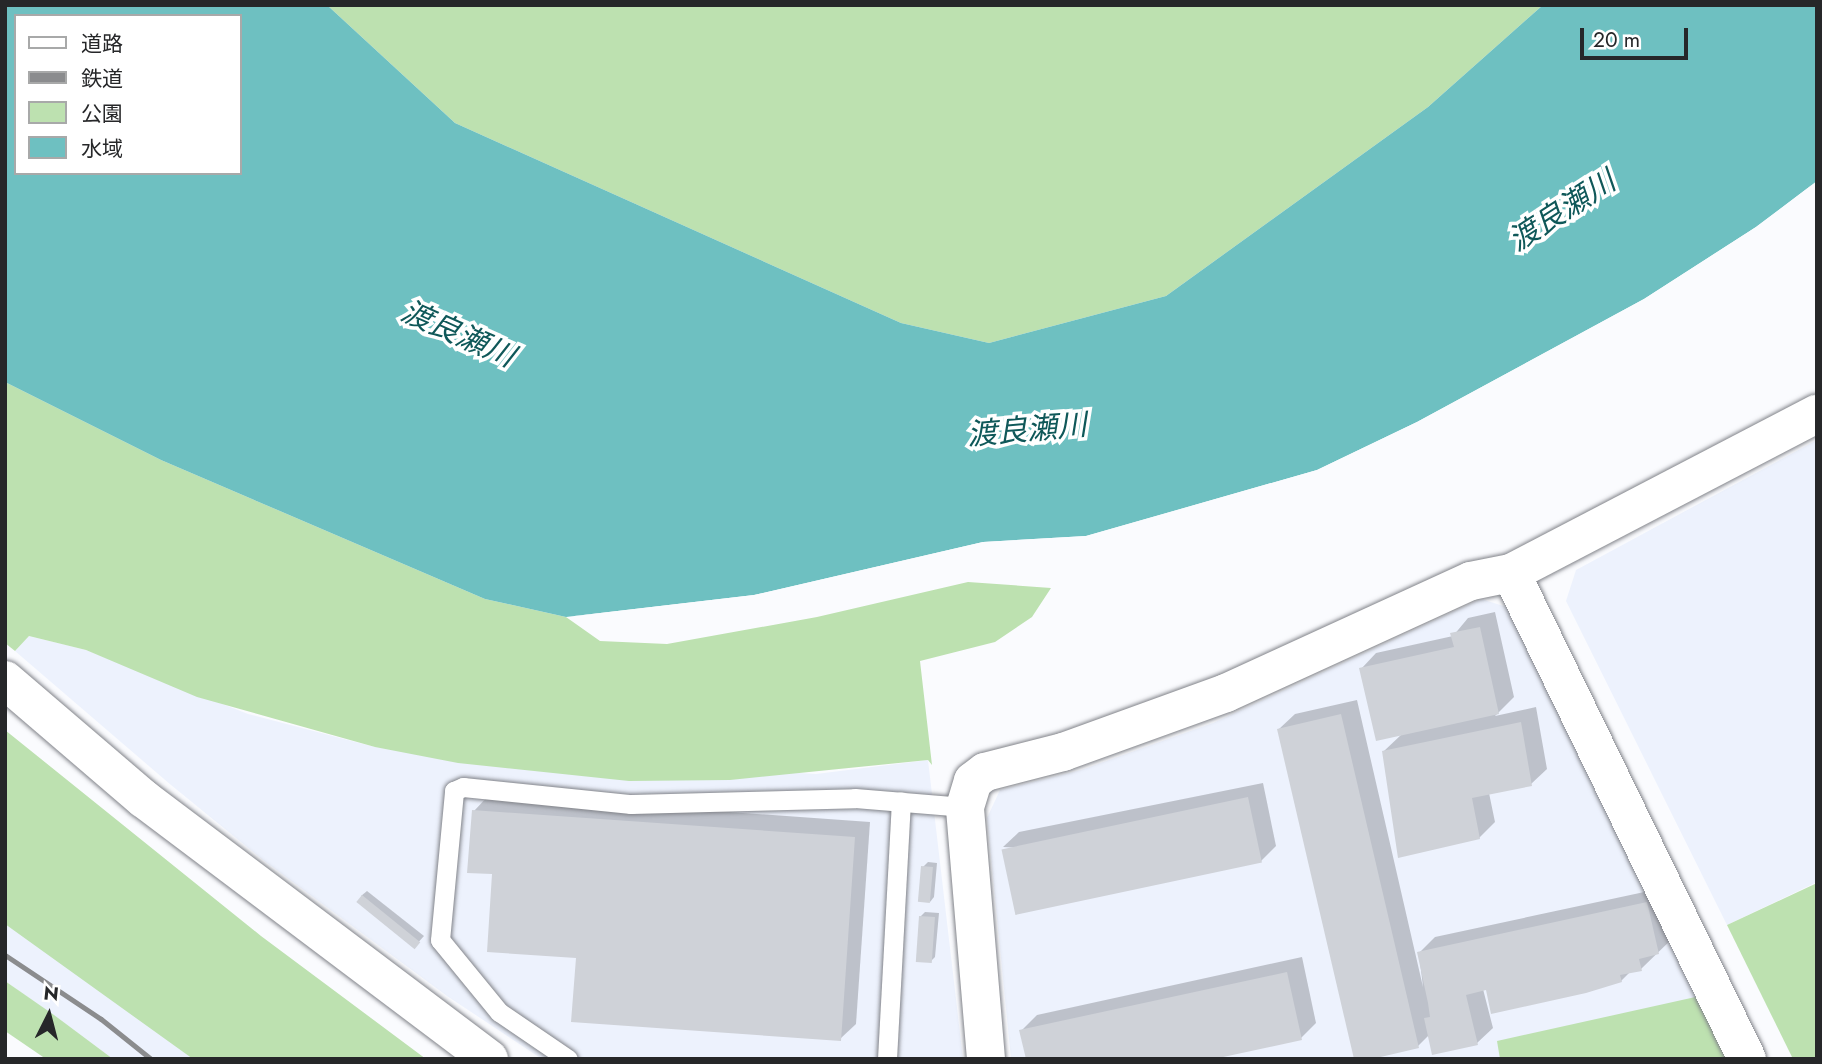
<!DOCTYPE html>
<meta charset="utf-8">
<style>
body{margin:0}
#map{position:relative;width:1822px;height:1064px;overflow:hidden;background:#fafbfe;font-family:Jost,"Noto Sans JP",sans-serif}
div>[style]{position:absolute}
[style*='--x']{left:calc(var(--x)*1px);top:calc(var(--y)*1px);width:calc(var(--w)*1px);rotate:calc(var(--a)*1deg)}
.built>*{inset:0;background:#edf2fd}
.green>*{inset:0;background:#bde1b0}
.water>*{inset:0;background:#6ec0c1}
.pier>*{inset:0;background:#fafbfe}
.shadow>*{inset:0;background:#0003}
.building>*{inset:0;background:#cfd2d8;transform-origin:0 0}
.roads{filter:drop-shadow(0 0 2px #818389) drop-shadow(0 0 2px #818389)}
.service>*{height:19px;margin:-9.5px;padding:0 9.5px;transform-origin:9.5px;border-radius:9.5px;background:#fff}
.tertiary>*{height:38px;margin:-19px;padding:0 19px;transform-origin:19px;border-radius:19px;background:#fff}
.rail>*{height:5px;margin:-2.5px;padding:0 2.5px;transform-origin:2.5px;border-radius:2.5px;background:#8b8c8e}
span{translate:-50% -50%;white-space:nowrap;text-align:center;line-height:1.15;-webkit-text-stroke:7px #fff;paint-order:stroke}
.water-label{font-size:30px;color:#0f5859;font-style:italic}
.frame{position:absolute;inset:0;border:7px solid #262729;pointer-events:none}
.legend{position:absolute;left:14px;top:14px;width:228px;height:161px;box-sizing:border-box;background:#fff;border:2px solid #a8a9a9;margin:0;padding:9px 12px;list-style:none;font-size:21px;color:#262729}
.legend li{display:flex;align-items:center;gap:14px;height:35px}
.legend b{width:35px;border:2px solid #a8a9a9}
.north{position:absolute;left:14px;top:980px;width:70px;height:70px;-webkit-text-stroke:5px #fff;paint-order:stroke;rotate:6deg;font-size:19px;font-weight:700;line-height:28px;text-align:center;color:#262729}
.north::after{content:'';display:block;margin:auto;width:24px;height:32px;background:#262729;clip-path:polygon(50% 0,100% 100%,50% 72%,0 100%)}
.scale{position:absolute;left:1580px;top:28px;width:108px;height:32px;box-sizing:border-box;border:4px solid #262729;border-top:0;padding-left:9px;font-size:21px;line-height:24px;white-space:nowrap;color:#262729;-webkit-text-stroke:5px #fff;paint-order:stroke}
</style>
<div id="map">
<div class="built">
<i style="clip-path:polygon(1817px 440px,1817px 882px,1727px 925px,1566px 601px,1576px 570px)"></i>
<i style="clip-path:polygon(1481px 599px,1510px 608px,1731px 1059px,1011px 1059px,987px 818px,1000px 790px,1081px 770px,1213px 723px)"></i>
<i style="clip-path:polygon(29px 636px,86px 650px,248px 714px,375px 747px,816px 774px,928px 760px,963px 1059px,542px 1059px,447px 996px,263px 860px,171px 785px,15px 651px)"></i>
<i style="clip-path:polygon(5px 924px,61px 961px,193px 1059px,113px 1059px,5px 981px)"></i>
</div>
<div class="green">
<i style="clip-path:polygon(327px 5px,1543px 5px,1428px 107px,1166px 296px,989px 343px,901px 323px,455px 123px)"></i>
<i style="clip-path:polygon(5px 382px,161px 460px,485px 599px,566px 617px,600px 641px,667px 644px,817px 617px,968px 582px,1051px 588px,1032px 617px,995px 642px,920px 661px,932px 765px,928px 760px,730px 780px,629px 781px,458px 763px,375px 747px,197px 697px,86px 650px,29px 636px,15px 651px,5px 643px)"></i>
<i style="clip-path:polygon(5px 730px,261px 936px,426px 1059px,193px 1059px,5px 924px)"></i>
<i style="clip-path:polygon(1817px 883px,1817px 1059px,1793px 1059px,1727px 925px)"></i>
<i style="clip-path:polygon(5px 981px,54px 1015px,113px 1059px,46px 1059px,5px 1031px)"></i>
<i style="clip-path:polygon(1700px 996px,1731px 1059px,1500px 1059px,1497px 1041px)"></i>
</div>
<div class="water">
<i style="clip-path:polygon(evenodd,5px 5px,327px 5px,455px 123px,901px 323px,989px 343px,1166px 296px,1428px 107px,1543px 5px,1817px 5px,1817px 181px,1756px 227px,1644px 299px,1417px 422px,1317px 470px,1086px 536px,983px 542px,754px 595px,566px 617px,485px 599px,161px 460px,5px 382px,5px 5px,16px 16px,240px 16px,240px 173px,16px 173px,16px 16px)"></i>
</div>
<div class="pier">
<i style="clip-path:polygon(1817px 181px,1758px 230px,1645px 302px,1419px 425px,1318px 473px,1087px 539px,984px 545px,754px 599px,566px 617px,754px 595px,983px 542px,1086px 536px,1317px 470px,1417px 422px,1644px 299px,1756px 227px)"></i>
</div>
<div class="shadow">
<i style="clip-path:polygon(1495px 612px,1514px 697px,1495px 716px,1536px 707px,1547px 769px,1531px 784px,1489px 793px,1495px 822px,1479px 838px,1399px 856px,1384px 751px,1402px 734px,1361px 669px,1376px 653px,1453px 636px,1468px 618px)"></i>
<i style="clip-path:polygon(1357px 700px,1423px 987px,1419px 953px,1435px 937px,1663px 888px,1674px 937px,1641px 969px,1631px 971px,1621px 981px,1483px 989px,1493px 1028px,1477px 1043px,1430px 1034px,1418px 1046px,1279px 729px,1295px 714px)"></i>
<i style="clip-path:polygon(1263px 783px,1276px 846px,1261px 861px,1003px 847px,1019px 832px)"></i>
<i style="clip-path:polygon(489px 795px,870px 822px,856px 1024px,840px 1039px,578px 956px,494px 872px,474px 811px)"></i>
<i style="clip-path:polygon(928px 862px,937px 863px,934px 897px,930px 902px,923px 867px)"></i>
<i style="clip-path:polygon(367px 891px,424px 936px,415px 946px,361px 896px)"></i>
<i style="clip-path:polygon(925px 912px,939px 913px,935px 957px,930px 962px,920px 917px)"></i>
<i style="clip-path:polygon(1302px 957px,1316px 1023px,1301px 1038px,1021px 1031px,1037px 1015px)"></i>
</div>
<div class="building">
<i style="clip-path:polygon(1480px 627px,1499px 714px,1376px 741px,1359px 668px,1454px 647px,1450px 633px)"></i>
<i style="clip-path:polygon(1341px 714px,1419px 1048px,1372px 1059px,1354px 1059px,1277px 729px)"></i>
<i style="clip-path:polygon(1521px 722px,1532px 786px,1472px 798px,1480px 839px,1398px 858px,1382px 751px)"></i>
<i style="left:1248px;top:797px;width:67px;height:252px;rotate:78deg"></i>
<i style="clip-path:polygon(472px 810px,855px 837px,841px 1041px,571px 1022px,576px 958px,487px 952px,492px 874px,467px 873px)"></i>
<i style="left:921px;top:866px;width:12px;height:36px;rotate:5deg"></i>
<i style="left:362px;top:895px;width:75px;height:9px;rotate:39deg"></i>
<i style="clip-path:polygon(1647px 902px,1659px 954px,1639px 959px,1642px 971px,1620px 975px,1622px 982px,1586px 993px,1491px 1014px,1486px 990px,1466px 995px,1478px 1045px,1432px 1055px,1424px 1018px,1430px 1017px,1428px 1003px,1417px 952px)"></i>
<i style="left:919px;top:916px;width:16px;height:46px;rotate:4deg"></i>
<i style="clip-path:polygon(1287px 972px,1302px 1040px,1214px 1059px,1026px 1059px,1019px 1030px)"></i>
</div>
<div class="roads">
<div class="service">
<i style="--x:568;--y:1059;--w:83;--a:-145.7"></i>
<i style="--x:499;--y:1012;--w:93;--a:-129.3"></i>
<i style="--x:440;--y:940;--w:150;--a:-84.6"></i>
<i style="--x:454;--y:791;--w:10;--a:-24"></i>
<i style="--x:463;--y:787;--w:169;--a:5.8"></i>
<i style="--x:631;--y:804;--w:224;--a:-1.5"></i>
<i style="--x:855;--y:798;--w:110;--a:4.7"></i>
<i style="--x:887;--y:1059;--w:258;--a:-86.9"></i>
</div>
<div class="tertiary">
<i style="--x:1511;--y:573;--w:540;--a:64.1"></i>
<i style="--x:5;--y:680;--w:183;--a:40.6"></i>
<i style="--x:144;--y:799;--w:432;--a:37"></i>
<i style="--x:986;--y:1059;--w:253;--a:-94.8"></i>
<i style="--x:965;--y:807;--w:27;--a:-73"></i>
<i style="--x:973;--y:781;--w:15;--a:-37"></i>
<i style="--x:985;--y:772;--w:81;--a:-14.4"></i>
<i style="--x:1063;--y:752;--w:173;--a:-19.9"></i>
<i style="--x:1226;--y:693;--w:269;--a:-24.6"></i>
<i style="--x:1471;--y:581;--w:41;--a:-11.3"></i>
<i style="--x:1511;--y:573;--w:345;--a:-27.5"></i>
</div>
</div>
<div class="rail">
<i style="--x:5;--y:955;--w:115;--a:33.7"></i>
<i style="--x:101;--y:1019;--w:64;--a:38.7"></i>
</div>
<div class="water-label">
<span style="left:1562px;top:211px;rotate:-33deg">渡良瀬川</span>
<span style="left:458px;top:334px;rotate:24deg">渡良瀬川</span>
<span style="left:1027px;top:430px;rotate:-5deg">渡良瀬川</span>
</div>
<div class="frame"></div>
<ul class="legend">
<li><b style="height:9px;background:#fff"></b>道路</li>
<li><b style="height:9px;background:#8b8c8e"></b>鉄道</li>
<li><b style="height:19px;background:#bde1b0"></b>公園</li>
<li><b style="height:19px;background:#6ec0c1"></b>水域</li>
</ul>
<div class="north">N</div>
<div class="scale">20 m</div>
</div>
